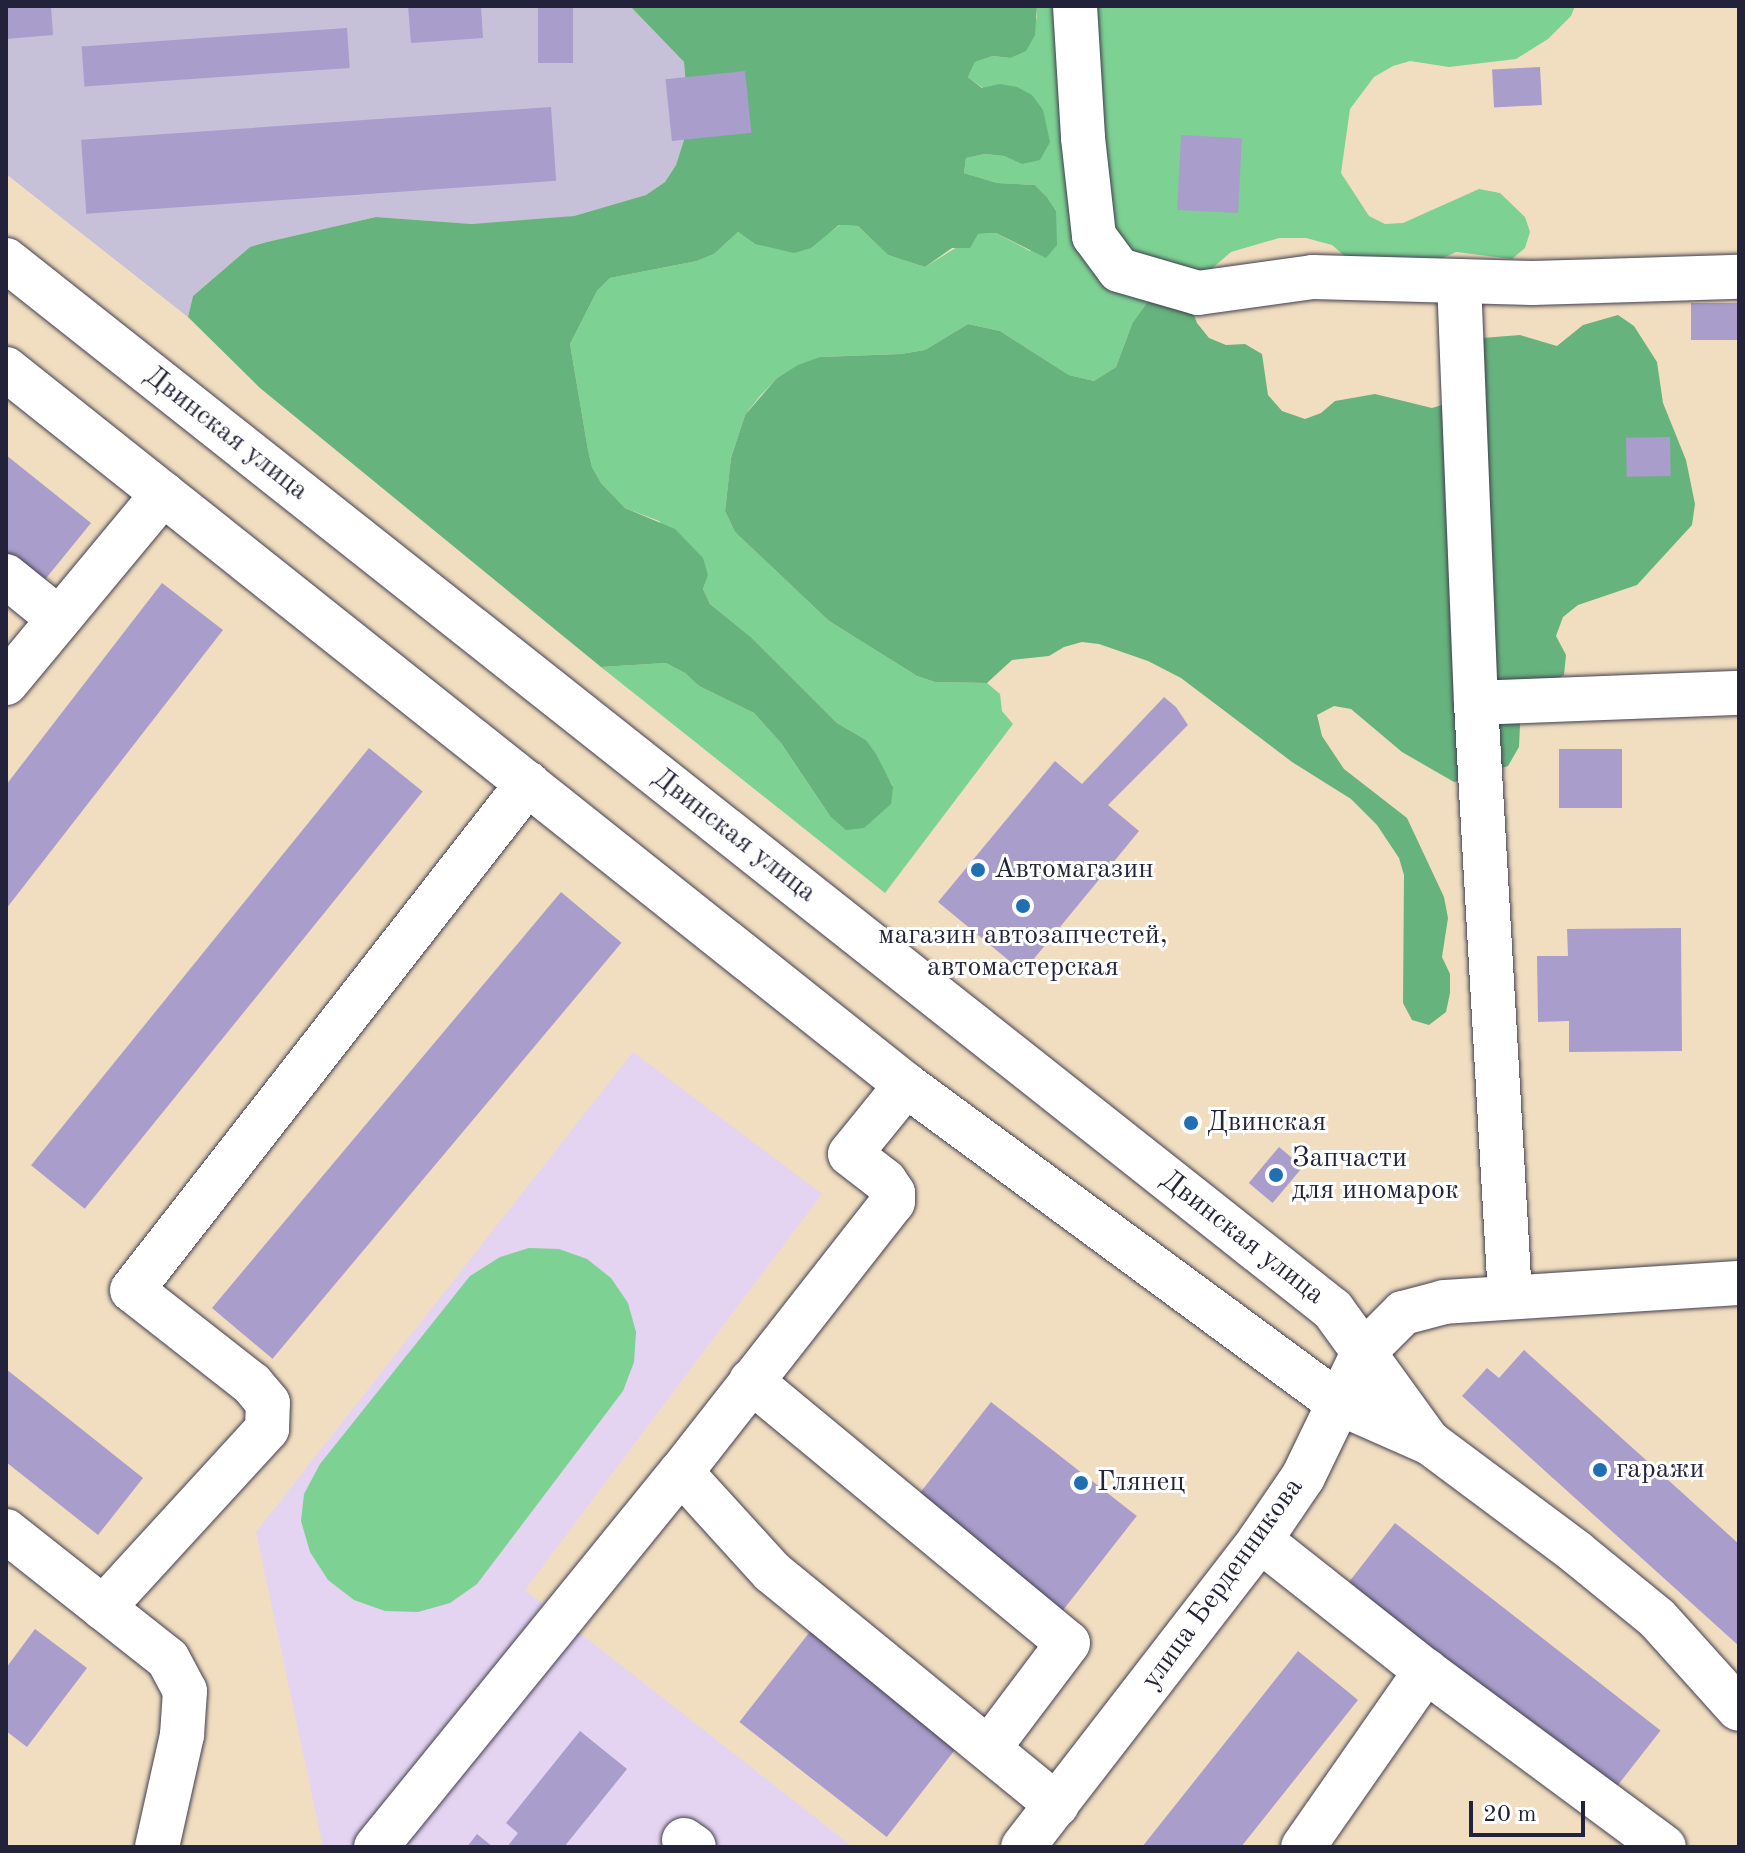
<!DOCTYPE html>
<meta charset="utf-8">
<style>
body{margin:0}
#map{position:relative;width:1745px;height:1853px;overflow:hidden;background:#f1dec0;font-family:"Old Standard TT",serif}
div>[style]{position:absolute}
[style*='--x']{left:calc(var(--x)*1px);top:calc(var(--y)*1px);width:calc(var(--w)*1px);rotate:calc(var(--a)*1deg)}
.built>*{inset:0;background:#e4d3f1}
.industrial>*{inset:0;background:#c6c0d9}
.green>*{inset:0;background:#7dd193}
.forest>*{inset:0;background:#66b37d}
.building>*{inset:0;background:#a99dcb;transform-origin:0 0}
.roads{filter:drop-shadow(0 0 2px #413e4f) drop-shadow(0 0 2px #413e4f)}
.minor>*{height:44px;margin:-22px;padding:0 22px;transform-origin:22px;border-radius:22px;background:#fff}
.dots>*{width:22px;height:22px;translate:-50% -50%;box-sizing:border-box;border:4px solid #fff;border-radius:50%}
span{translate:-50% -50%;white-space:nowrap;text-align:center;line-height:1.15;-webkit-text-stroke:6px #fff;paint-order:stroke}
.street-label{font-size:28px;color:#22223b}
.poi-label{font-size:28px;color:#22223b}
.left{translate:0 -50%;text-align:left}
.frame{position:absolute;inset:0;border:8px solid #22223b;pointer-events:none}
.scale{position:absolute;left:1469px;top:1801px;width:116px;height:36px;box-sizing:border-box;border:4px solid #22223b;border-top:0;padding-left:10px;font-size:24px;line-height:28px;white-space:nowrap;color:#22223b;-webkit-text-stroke:6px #fff;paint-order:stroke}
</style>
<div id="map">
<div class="built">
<i style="clip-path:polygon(633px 1052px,822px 1194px,525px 1590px,853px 1847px,323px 1847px,256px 1532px)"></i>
</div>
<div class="industrial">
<i style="clip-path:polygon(6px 6px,630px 6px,684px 62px,689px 124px,676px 165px,665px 182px,646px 195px,574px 216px,530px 222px,472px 224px,376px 217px,267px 242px,250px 247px,193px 296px,188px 317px,6px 174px)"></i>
</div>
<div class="green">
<i style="clip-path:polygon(1037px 6px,1575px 6px,1571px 16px,1548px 39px,1516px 59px,1449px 67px,1410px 61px,1393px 66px,1374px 77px,1350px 109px,1341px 173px,1369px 216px,1385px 224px,1403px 223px,1479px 189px,1500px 193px,1525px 217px,1530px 232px,1525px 248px,1512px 259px,1456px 252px,1381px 287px,1332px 245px,1306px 238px,1279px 238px,1231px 252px,1194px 284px,1132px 324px,1116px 367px,1094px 381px,1069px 375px,1000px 331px,968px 324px,925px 350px,901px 354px,820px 357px,776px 379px,760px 396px,745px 415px,731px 458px,725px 511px,735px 532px,829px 621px,917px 676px,935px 682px,987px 683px,1000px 694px,1002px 711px,1013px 724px,885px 893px,601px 667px,666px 663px,685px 673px,699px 686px,754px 713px,781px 743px,830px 816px,893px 786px,866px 740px,837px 723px,752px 638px,710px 604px,703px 589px,708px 574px,659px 521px,625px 508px,601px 483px,592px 467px,588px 450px,570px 344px,597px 291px,610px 278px,697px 261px,714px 254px,738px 232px,755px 244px,826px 235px,840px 225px,858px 226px,888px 255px,925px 267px,978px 234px,996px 233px,1030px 251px,1056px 211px,1047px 197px,1035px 185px,997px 183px,964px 173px,966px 158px,985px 154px,1004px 156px,1023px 164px,983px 88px,968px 77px,975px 62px,993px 56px,1010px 58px,1037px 18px)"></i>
<i style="clip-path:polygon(529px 1248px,559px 1249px,587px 1259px,611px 1278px,628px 1303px,636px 1332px,634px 1362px,623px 1391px,477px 1584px,450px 1603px,418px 1612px,385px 1611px,354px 1600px,328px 1580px,310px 1552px,301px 1521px,304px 1494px,320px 1464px,470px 1276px,500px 1257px)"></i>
</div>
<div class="forest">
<i style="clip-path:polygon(630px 6px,1037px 6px,1035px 35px,1026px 51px,1010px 58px,993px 56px,975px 62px,968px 77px,982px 88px,1000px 84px,1017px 87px,1032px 95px,1043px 110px,1050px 142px,1040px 160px,1022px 164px,1004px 156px,985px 154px,966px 158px,964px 173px,997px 183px,1035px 185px,1047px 197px,1056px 211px,1057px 245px,1046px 258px,996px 233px,978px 234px,970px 248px,952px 248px,925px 267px,888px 255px,858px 226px,839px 225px,811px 248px,794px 253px,755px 244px,738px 232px,714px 254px,697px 261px,610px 278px,597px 291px,570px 344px,588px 450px,592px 467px,601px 483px,625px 508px,675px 529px,703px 558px,708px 575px,703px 589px,710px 604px,752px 638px,837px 723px,866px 740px,876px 754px,893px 787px,891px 804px,864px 828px,846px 830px,830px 816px,781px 743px,754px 713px,699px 686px,685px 673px,666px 663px,601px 667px,260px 388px,188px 317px,193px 296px,250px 247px,267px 242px,376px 217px,472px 224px,574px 216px,646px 195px,665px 182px,676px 165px,689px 124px,684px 62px)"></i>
<i style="clip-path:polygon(1169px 289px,1190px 304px,1197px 323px,1209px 338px,1226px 345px,1245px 344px,1262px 354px,1268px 395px,1282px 411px,1305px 419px,1321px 413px,1335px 401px,1375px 394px,1432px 408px,1452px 402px,1482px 338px,1520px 335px,1557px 346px,1583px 325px,1618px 315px,1634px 326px,1657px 362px,1663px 403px,1686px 460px,1695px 504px,1692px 525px,1637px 585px,1578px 605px,1563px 617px,1556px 636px,1566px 655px,1564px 675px,1528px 695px,1520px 725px,1519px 747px,1508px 766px,1454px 782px,1402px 752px,1351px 709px,1334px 706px,1317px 715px,1322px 736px,1344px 769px,1407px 818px,1444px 897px,1448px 918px,1442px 957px,1450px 974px,1450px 993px,1446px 1012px,1429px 1025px,1412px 1020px,1403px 1003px,1404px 875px,1399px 858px,1377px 825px,1351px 799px,1292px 762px,1181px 678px,1148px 661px,1099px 644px,1082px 642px,1064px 647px,1049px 656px,1012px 660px,987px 683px,935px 682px,917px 676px,829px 621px,735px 532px,725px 511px,731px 458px,745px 415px,776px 379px,798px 365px,820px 357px,901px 354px,925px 350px,968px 324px,1000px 331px,1069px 375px,1094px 381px,1116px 367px,1132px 324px,1147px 303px)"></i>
</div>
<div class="building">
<i style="clip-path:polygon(6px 6px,51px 6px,53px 35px,6px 39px)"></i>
<i style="clip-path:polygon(408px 6px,481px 6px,483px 38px,411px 43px)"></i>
<i style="left:538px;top:6px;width:35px;height:57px"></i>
<i style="left:347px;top:28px;width:40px;height:266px;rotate:86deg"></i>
<i style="left:1540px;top:67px;width:38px;height:48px;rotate:87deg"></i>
<i style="left:745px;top:71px;width:62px;height:80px;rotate:84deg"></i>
<i style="left:551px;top:107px;width:74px;height:471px;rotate:86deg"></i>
<i style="left:1181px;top:135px;width:61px;height:75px;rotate:3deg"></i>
<i style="left:1739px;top:303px;width:37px;height:48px;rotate:90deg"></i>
<i style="left:1670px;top:437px;width:39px;height:44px;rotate:89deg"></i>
<i style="clip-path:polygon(6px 455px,91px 523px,43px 582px,6px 553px)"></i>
<i style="clip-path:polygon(162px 583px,223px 630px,6px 909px,6px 785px)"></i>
<i style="clip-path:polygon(1164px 697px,1176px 707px,1188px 725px,1108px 805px,1139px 831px,1023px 972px,938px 902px,1055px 761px,1082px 784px)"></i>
<i style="left:369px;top:748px;width:69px;height:537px;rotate:39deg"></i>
<i style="left:1622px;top:749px;width:59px;height:63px;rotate:90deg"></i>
<i style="left:561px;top:892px;width:79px;height:543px;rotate:40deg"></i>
<i style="clip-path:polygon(1681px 928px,1682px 1051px,1569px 1052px,1569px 1021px,1538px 1022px,1537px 956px,1568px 956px,1567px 929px)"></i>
<i style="left:1279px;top:1147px;width:31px;height:47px;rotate:40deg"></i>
<i style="clip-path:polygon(1524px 1350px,1739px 1544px,1739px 1646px,1462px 1396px,1487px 1368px,1499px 1378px)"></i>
<i style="clip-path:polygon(6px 1369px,143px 1478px,98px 1535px,6px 1462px)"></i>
<i style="left:991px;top:1402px;width:185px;height:124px;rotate:38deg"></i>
<i style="left:1395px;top:1523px;width:337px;height:76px;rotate:38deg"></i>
<i style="clip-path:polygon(35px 1629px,87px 1668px,27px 1747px,6px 1731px,6px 1668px)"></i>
<i style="left:812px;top:1629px;width:187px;height:118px;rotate:38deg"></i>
<i style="clip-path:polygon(1298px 1651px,1358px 1700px,1241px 1847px,1142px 1847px)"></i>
<i style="clip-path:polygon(580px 1731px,627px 1769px,564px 1847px,507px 1847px,518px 1833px,506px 1823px)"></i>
<i style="clip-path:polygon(477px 1834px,493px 1847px,467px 1847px)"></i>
</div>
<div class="roads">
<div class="minor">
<i style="--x:1075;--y:6;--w:132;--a:86.5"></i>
<i style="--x:1083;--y:138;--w:99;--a:83.6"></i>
<i style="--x:1094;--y:236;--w:42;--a:53.7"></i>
<i style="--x:1119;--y:270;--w:82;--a:16.2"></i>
<i style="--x:1198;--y:293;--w:116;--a:-7.9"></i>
<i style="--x:1313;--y:277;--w:219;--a:1.6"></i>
<i style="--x:1532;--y:283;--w:207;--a:-1.7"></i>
<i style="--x:6;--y:260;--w:1692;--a:38.35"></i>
<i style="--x:1333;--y:1310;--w:162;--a:54.1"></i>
<i style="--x:1459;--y:281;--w:422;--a:87.7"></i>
<i style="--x:1476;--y:703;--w:595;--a:86.72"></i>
<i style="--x:6;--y:369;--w:1150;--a:38.5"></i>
<i style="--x:906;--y:1085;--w:535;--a:36.33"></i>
<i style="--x:1337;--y:1402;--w:102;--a:23.8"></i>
<i style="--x:1430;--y:1443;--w:182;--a:36.7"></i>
<i style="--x:1576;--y:1552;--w:104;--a:39.2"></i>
<i style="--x:1657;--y:1618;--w:122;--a:48"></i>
<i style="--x:6;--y:576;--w:67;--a:38.9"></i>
<i style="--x:6;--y:683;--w:246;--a:-50.3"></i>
<i style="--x:1476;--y:703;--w:263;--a:-2.2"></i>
<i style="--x:751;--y:1381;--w:411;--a:39.6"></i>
<i style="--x:1068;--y:1643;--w:131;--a:127"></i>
<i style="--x:681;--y:1472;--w:135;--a:47.7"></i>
<i style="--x:772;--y:1572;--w:368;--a:39.3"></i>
<i style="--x:6;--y:1531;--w:206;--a:38.3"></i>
<i style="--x:168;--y:1659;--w:36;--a:62"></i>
<i style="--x:185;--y:1691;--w:44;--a:93.9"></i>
<i style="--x:182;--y:1735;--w:115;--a:102.6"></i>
<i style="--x:1260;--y:1540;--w:211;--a:38.3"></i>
<i style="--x:1426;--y:1671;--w:296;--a:36.5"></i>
<i style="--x:103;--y:1608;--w:243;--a:-47.5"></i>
<i style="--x:267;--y:1429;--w:26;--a:-88"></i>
<i style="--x:268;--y:1403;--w:25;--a:-130"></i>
<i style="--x:252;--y:1384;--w:152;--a:-141.9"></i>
<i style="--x:132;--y:1290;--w:643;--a:-52.01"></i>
<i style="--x:684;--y:1840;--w:12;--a:35"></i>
<i style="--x:376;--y:1847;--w:483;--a:-50.9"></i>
<i style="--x:681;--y:1472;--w:343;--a:-51.9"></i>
<i style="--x:893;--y:1202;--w:9;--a:-90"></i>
<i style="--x:893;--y:1193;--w:14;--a:-124"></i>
<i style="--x:885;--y:1181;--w:44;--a:-142.4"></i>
<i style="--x:850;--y:1154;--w:89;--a:-50.9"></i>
<i style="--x:1023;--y:1847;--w:388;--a:-52.3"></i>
<i style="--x:1260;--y:1540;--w:76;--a:-55.7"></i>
<i style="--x:1303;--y:1477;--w:138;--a:-64.2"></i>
<i style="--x:1363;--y:1353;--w:57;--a:-45"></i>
<i style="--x:1403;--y:1313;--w:42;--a:-15"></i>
<i style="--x:1444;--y:1302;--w:296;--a:-3.7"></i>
<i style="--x:1303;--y:1847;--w:215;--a:-55.1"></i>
</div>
</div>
<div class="dots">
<i style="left:978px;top:870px;background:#1f6fb2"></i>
<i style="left:1023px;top:906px;background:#1f6fb2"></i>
<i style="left:1191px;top:1123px;background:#1f6fb2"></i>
<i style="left:1276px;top:1175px;background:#1f6fb2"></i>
<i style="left:1600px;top:1470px;background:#1f6fb2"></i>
<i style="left:1081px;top:1483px;background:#1f6fb2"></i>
</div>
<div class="street-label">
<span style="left:226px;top:434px;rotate:38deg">Двинская улица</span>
<span style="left:734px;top:836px;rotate:38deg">Двинская улица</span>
<span style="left:1242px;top:1238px;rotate:38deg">Двинская улица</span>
<span style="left:1223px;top:1584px;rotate:-54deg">улица Берденникова</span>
</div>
<div class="poi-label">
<span class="left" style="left:994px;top:870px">Автомагазин</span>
<span style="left:1023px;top:952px">магазин автозапчестей,<br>автомастерская</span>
<span class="left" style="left:1207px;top:1123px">Двинская</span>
<span class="left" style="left:1292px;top:1175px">Запчасти<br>для иномарок</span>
<span class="left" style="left:1616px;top:1470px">гаражи</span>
<span class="left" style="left:1097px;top:1483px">Глянец</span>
</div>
<div class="frame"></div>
<div class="scale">20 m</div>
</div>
